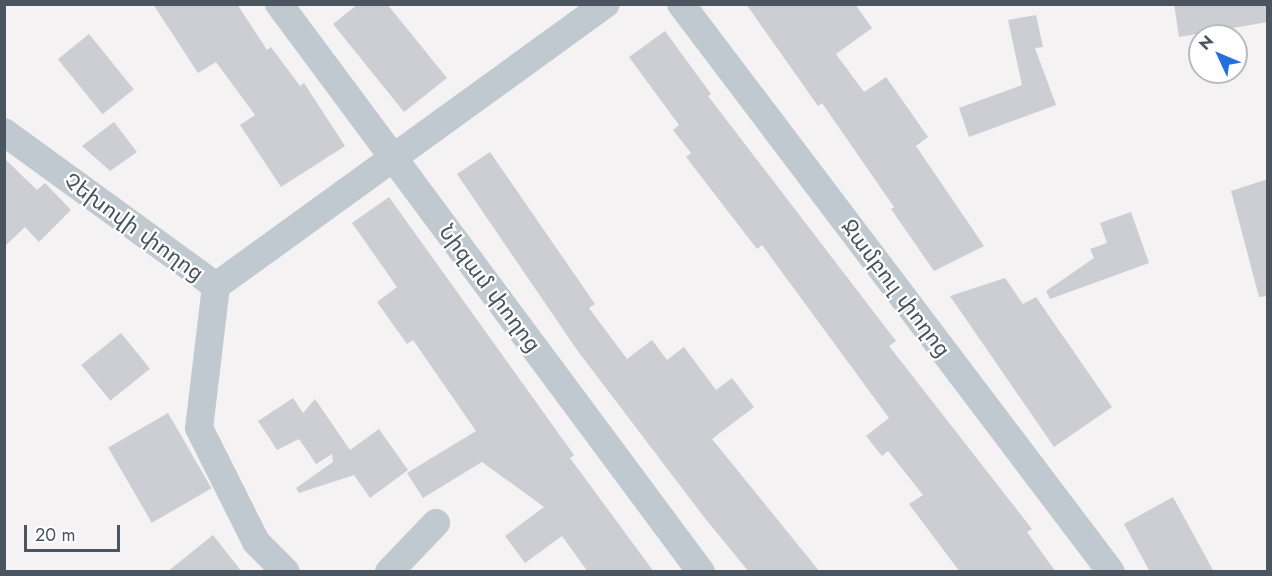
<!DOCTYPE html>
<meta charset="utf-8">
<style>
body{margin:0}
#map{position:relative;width:1272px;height:576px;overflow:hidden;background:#f4f2f2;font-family:Jost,"Noto Sans Armenian",sans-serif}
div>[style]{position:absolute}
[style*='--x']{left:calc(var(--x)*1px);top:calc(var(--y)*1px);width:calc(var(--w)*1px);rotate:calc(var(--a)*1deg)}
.building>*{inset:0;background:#ccced4;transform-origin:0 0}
.street>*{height:28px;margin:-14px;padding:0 14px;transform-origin:14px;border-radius:14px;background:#c1c9d0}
span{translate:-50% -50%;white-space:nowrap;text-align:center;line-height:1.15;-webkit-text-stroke:4.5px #fff;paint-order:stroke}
.street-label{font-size:22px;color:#4a555f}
.frame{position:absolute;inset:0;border:6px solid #4a555f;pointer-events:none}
.north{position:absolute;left:1188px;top:24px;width:60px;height:60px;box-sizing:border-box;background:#fff;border:2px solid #b7bbbf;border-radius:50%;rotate:314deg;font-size:16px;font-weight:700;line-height:24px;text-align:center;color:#4a555f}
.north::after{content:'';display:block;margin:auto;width:21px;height:27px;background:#2371dd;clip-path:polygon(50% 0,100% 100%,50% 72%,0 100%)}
.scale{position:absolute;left:24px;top:525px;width:96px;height:27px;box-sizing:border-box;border:3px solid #4a555f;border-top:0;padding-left:8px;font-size:18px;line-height:21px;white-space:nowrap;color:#4a555f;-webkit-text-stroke:4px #fff;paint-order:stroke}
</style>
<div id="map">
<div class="building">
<i style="clip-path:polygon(153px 4px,237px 4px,267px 50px,271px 47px,300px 86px,304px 83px,345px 146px,281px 187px,240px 125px,255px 115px,216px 62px,198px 73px)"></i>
<i style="clip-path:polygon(358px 4px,387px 4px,447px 78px,404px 112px,333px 24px)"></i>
<i style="clip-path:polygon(746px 4px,855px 4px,872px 28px,836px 54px,864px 92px,886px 77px,928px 137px,916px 146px,984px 246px,934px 271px,891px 209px,894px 207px,822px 103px,818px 106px)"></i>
<i style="clip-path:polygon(1174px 4px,1268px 4px,1268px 22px,1179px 37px)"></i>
<i style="clip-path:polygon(1036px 15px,1043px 47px,1035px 48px,1056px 105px,969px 137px,959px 108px,1022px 85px,1008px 20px)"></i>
<i style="clip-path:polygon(665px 31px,711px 94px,708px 96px,896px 341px,889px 346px,1032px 529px,1027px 532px,1056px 572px,960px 572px,909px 504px,923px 495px,888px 451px,882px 456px,866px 436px,889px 418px,762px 245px,757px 249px,686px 157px,691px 153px,673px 130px,679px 125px,629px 57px)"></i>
<i style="left:89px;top:34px;width:71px;height:40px;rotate:51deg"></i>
<i style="clip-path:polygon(114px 122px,137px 152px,110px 171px,82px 146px)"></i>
<i style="clip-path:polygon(490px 152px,595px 304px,589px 308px,627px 359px,652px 340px,667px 360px,684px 347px,716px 390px,732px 378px,754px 407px,712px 439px,820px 572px,749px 572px,704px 517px,577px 350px,457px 174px)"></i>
<i style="clip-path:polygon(4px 158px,37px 190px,45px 183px,71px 210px,39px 242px,25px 227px,4px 247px)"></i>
<i style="clip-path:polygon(1268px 179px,1268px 296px,1259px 297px,1231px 191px)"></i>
<i style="clip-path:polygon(389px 197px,574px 455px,570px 458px,654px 572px,588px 572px,562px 536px,525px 563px,505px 536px,544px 507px,482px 462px,423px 498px,407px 473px,476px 431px,413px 340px,407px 344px,377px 302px,397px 287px,352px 223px)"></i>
<i style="clip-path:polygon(1131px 212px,1149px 263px,1050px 299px,1046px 291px,1094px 258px,1090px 249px,1107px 243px,1100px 223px)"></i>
<i style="clip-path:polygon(1005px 278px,1023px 304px,1036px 297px,1112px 407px,1054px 447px,950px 296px)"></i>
<i style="left:121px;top:333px;width:46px;height:51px;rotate:51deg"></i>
<i style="clip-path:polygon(293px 398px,303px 413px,315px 399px,350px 450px,379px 429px,408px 470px,370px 498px,354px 475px,299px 493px,296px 488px,333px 462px,332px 454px,316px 464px,299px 439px,277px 450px,258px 421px)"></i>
<i style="left:168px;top:413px;width:87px;height:69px;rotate:60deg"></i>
<i style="clip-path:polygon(1173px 497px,1214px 572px,1150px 572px,1124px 524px)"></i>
<i style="clip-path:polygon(213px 535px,242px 572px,167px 572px)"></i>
</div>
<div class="street">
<i style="--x:279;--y:4;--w:708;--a:53.39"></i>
<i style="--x:681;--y:4;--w:712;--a:52.87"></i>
<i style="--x:4;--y:132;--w:262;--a:36"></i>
<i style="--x:216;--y:286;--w:481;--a:-35.9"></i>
<i style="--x:216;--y:286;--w:143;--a:96.8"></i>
<i style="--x:199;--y:428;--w:127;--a:63.4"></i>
<i style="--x:256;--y:542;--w:42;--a:45"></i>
<i style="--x:389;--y:572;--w:68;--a:-46.2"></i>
</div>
<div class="street-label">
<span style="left:134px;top:227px;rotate:36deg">Չեխովի փողոց</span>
<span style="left:490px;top:288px;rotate:53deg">Նիզամ փողոց</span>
<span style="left:896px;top:288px;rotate:53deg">Ջամբուլ փողոց</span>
</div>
<div class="frame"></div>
<div class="north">N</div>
<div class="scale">20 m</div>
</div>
